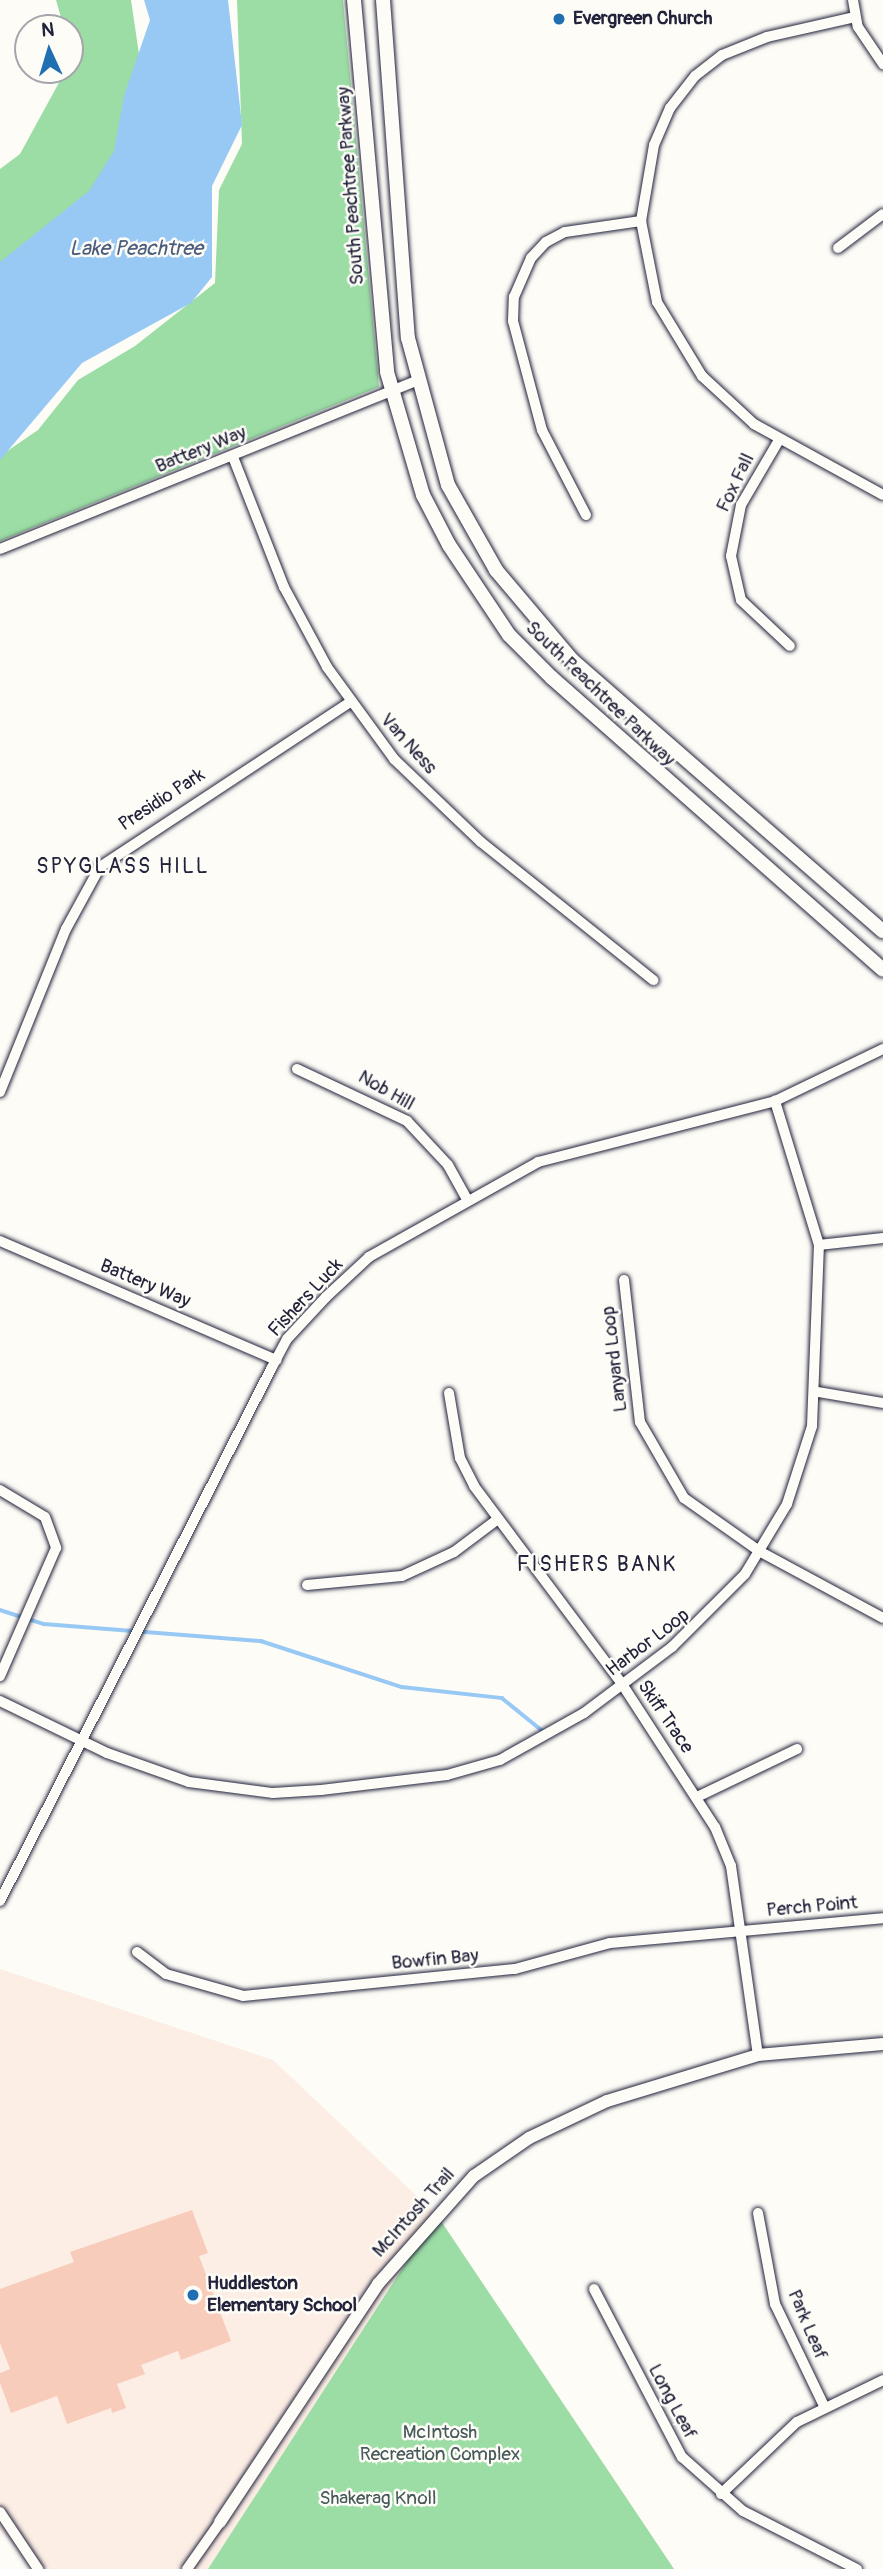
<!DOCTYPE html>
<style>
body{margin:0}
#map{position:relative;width:883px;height:2569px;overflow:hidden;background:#fdfcf7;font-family:Pangolin,sans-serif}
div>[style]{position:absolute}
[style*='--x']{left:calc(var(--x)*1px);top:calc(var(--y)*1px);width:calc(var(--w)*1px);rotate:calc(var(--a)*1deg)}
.built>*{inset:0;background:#fceee5}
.green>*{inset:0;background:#9cdca5}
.water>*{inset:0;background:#98c9f4}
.stream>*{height:3.5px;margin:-1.75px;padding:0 1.75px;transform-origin:1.75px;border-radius:1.75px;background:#98c9f4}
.building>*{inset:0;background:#f8ccba}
.roads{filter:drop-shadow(0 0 2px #22223b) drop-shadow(0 0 2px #22223b)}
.minor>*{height:10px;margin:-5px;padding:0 5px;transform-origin:5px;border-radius:5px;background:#fdfcf7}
.tertiary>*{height:12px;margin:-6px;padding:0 6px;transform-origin:6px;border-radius:6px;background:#fdfcf7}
.secondary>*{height:14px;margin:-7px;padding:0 7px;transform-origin:7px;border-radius:7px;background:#fdfcf7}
.dots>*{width:19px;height:19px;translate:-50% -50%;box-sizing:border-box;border:4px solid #fdfcf7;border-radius:50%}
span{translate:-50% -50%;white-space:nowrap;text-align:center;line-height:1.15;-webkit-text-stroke:5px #fdfcf7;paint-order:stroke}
.poi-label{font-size:19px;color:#22223b;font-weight:700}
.left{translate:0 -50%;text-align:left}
.street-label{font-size:19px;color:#22223b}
.park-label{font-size:19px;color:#475a5b}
.water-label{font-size:21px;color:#4b5c7c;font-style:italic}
.neighbourhood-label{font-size:21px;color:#22223b;letter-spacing:2px}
.north{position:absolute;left:14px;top:14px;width:70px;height:70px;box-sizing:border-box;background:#fdfcf7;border:2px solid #a5a5ac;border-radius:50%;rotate:356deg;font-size:19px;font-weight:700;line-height:28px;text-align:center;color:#22223b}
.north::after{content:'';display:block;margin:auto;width:24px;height:32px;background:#1f6fb2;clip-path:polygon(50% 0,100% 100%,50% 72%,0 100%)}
</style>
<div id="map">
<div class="built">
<i style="clip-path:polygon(0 1969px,273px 2060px,437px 2215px,208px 2569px,37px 2569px,0 2530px)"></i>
</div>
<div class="green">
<i style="clip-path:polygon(56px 0,131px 0,144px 88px,120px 202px,0 266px,0 169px,20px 154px,73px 57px,70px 28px,64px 28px)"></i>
<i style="clip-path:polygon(237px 0,343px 0,379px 387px,0 541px,0 456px,38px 430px,78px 380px,135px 346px,215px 283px,219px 190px,242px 144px)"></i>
<i style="clip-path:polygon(437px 2215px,674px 2569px,208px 2569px)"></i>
</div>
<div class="water">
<i style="clip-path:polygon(144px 0,228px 0,242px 125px,212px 186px,212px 277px,191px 303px,82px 363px,0 460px,0 262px,89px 191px,114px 151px,124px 96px,150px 20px)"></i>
</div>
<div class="stream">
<i style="--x:0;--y:1610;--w:46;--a:17.7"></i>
<i style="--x:44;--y:1624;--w:218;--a:4.5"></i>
<i style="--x:261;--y:1641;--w:148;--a:18.1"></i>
<i style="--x:402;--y:1687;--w:101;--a:6.3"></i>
<i style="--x:502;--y:1698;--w:54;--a:39"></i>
</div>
<div class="building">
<i style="clip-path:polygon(192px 2210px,208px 2253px,199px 2256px,231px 2341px,181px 2360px,178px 2351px,141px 2365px,145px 2374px,117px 2384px,126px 2408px,112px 2413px,111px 2408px,67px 2424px,57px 2396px,11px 2413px,0 2383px,0 2373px,10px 2369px,0 2343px,0 2289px,74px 2262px,70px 2252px)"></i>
</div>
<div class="roads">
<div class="minor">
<i style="--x:853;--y:0;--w:27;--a:80"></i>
<i style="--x:858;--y:27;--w:45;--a:56"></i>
<i style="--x:855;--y:17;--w:90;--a:167.2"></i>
<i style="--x:767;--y:37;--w:48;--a:158.2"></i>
<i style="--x:722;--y:55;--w:34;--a:142"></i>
<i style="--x:695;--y:76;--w:41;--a:128"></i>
<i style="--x:670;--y:108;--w:40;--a:113.4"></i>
<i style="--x:654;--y:145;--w:77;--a:99.7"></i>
<i style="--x:641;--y:221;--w:83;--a:78.8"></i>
<i style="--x:657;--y:302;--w:87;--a:58.7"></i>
<i style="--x:702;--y:376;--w:71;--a:42.7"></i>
<i style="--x:754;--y:424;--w:147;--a:28.8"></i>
<i style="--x:838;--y:248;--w:56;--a:-37.1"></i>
<i style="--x:779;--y:440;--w:75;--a:120.3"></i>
<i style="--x:741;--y:505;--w:52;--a:101.1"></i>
<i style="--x:731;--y:556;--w:45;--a:77.2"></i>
<i style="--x:741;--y:600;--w:67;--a:43.2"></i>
<i style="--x:233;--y:457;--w:140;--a:68.6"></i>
<i style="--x:284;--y:587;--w:91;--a:61.7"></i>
<i style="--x:327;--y:667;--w:114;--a:53.9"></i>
<i style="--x:394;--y:759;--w:120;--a:43.7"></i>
<i style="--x:481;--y:842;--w:221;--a:38.7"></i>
<i style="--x:586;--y:515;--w:96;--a:-117.4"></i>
<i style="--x:542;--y:430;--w:113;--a:-104.9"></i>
<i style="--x:513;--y:321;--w:24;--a:-88"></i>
<i style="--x:514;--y:297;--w:43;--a:-66.4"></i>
<i style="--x:531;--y:258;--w:22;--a:-47"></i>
<i style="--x:546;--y:242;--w:21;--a:-28"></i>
<i style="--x:565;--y:232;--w:77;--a:-8.2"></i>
<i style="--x:0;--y:549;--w:448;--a:-22"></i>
<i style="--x:297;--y:1069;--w:122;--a:25.3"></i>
<i style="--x:407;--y:1121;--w:60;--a:47"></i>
<i style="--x:448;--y:1165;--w:38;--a:61"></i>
<i style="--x:0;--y:1092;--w:176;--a:-68"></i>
<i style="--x:66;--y:929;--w:71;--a:-61.3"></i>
<i style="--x:100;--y:867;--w:300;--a:-33.4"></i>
<i style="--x:0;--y:1241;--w:301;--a:23.3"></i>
<i style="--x:819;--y:1245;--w:64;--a:-6.2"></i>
<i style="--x:624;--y:1280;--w:143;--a:83.6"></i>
<i style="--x:640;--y:1422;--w:88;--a:59.9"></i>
<i style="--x:684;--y:1498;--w:92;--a:35.2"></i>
<i style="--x:759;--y:1551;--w:141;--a:28.4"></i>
<i style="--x:818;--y:1392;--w:66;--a:9.6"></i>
<i style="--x:449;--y:1393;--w:66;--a:80.4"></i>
<i style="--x:460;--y:1458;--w:31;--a:63"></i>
<i style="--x:474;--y:1486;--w:247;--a:53.2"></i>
<i style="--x:622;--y:1684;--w:171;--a:57"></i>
<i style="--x:715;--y:1827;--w:42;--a:67.7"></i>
<i style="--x:731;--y:1866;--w:191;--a:81.9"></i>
<i style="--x:0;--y:1490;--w:52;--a:31"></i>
<i style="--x:45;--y:1517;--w:33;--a:70"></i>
<i style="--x:56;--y:1548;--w:140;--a:113.6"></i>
<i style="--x:307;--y:1585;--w:95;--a:-5.4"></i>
<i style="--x:402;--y:1576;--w:57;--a:-24.8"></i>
<i style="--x:454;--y:1552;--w:55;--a:-36.9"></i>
<i style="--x:0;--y:1701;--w:119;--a:25.9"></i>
<i style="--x:107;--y:1753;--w:87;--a:19.5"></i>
<i style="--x:189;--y:1782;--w:85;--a:7.5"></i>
<i style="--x:273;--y:1793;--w:48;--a:-3.6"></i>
<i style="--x:321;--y:1790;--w:127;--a:-6.8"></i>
<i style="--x:447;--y:1775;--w:55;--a:-15.8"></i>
<i style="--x:500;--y:1760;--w:96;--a:-29.2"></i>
<i style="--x:584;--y:1713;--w:110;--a:-36.9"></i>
<i style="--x:672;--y:1647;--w:103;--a:-45"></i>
<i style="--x:745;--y:1574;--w:82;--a:-59"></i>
<i style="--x:787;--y:1504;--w:82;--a:-72.2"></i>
<i style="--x:812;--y:1426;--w:181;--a:-87.8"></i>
<i style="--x:819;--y:1245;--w:151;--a:-107"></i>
<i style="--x:697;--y:1797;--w:111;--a:-25.6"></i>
<i style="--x:0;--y:1901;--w:597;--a:-63.01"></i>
<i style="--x:271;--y:1369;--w:34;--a:-62"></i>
<i style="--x:287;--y:1339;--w:57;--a:-47.1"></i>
<i style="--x:326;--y:1297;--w:59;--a:-42.9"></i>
<i style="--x:369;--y:1257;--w:194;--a:-29.3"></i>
<i style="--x:538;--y:1162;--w:245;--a:-14.4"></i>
<i style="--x:775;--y:1101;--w:120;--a:-25.7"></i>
<i style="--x:137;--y:1952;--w:36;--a:37"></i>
<i style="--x:166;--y:1974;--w:80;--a:15.9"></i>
<i style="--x:243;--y:1996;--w:273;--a:-5.7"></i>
<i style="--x:515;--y:1969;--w:98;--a:-15.3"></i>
<i style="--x:610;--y:1943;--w:274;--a:-5.2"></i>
<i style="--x:758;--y:2213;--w:93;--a:79.4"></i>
<i style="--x:775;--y:2304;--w:113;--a:64.3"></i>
<i style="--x:594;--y:2289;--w:190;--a:62.4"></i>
<i style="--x:682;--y:2457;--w:81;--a:41.5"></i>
<i style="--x:743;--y:2511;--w:128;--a:27"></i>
<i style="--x:721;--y:2494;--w:105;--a:-43.5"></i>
<i style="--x:797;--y:2422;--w:96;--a:-26"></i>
<i style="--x:0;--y:2512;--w:69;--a:56.3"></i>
<i style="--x:187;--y:2569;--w:57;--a:-54.9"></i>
</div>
<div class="tertiary">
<i style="--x:220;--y:2522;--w:286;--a:-56.4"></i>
<i style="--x:378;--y:2284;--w:144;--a:-48.4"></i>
<i style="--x:474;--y:2176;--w:67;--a:-34.6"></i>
<i style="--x:529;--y:2138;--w:86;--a:-25.4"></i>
<i style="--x:607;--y:2101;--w:158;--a:-16.9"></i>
<i style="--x:758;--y:2055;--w:125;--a:-5"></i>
</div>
<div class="secondary">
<i style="--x:354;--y:0;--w:373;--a:84.9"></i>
<i style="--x:387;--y:372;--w:128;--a:73.7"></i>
<i style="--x:423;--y:495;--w:56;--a:62.5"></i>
<i style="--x:449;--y:545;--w:108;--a:56.3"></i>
<i style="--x:509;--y:635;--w:61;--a:45"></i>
<i style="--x:552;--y:678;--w:441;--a:41.4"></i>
<i style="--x:383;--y:0;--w:339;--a:85.8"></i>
<i style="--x:408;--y:338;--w:152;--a:74.8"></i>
<i style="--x:448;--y:485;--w:98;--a:60.5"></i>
<i style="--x:496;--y:570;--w:119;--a:49.8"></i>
<i style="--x:573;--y:661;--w:411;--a:41.1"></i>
</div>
</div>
<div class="dots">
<i style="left:559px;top:19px;background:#1f6fb2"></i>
<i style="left:193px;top:2295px;background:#1f6fb2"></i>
</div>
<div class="poi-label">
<span class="left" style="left:573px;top:19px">Evergreen Church</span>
<span class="left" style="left:207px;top:2295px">Huddleston<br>Elementary School</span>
</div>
<div class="street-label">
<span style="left:351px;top:186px;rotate:-94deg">South Peachtree Parkway</span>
<span style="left:201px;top:450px;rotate:-22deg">Battery Way</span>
<span style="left:736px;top:483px;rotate:-64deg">Fox Fall</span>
<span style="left:600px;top:694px;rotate:44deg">South Peachtree Parkway</span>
<span style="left:408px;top:744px;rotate:48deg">Van Ness</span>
<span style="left:162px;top:800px;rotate:-33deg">Presidio Park</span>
<span style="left:386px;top:1091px;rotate:30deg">Nob Hill</span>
<span style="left:145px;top:1284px;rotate:23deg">Battery Way</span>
<span style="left:306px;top:1298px;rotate:-47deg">Fishers Luck</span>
<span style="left:615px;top:1359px;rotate:-97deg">Lanyard Loop</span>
<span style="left:648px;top:1643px;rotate:-37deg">Harbor Loop</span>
<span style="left:665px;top:1717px;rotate:56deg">Skiff Trace</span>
<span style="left:812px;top:1907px;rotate:-5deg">Perch Point</span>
<span style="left:435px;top:1960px;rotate:-5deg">Bowfin Bay</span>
<span style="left:414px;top:2213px;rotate:-48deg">McIntosh Trail</span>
<span style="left:807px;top:2325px;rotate:67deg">Park Leaf</span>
<span style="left:672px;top:2402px;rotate:62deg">Long Leaf</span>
</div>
<div class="park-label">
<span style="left:440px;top:2444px">McIntosh<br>Recreation Complex</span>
<span style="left:378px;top:2499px">Shakerag Knoll</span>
</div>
<div class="water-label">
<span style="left:136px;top:249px">Lake Peachtree</span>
</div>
<div class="neighbourhood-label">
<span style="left:123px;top:867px">SPYGLASS HILL</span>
<span style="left:597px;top:1565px">FISHERS BANK</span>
</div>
<div class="north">N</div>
</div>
